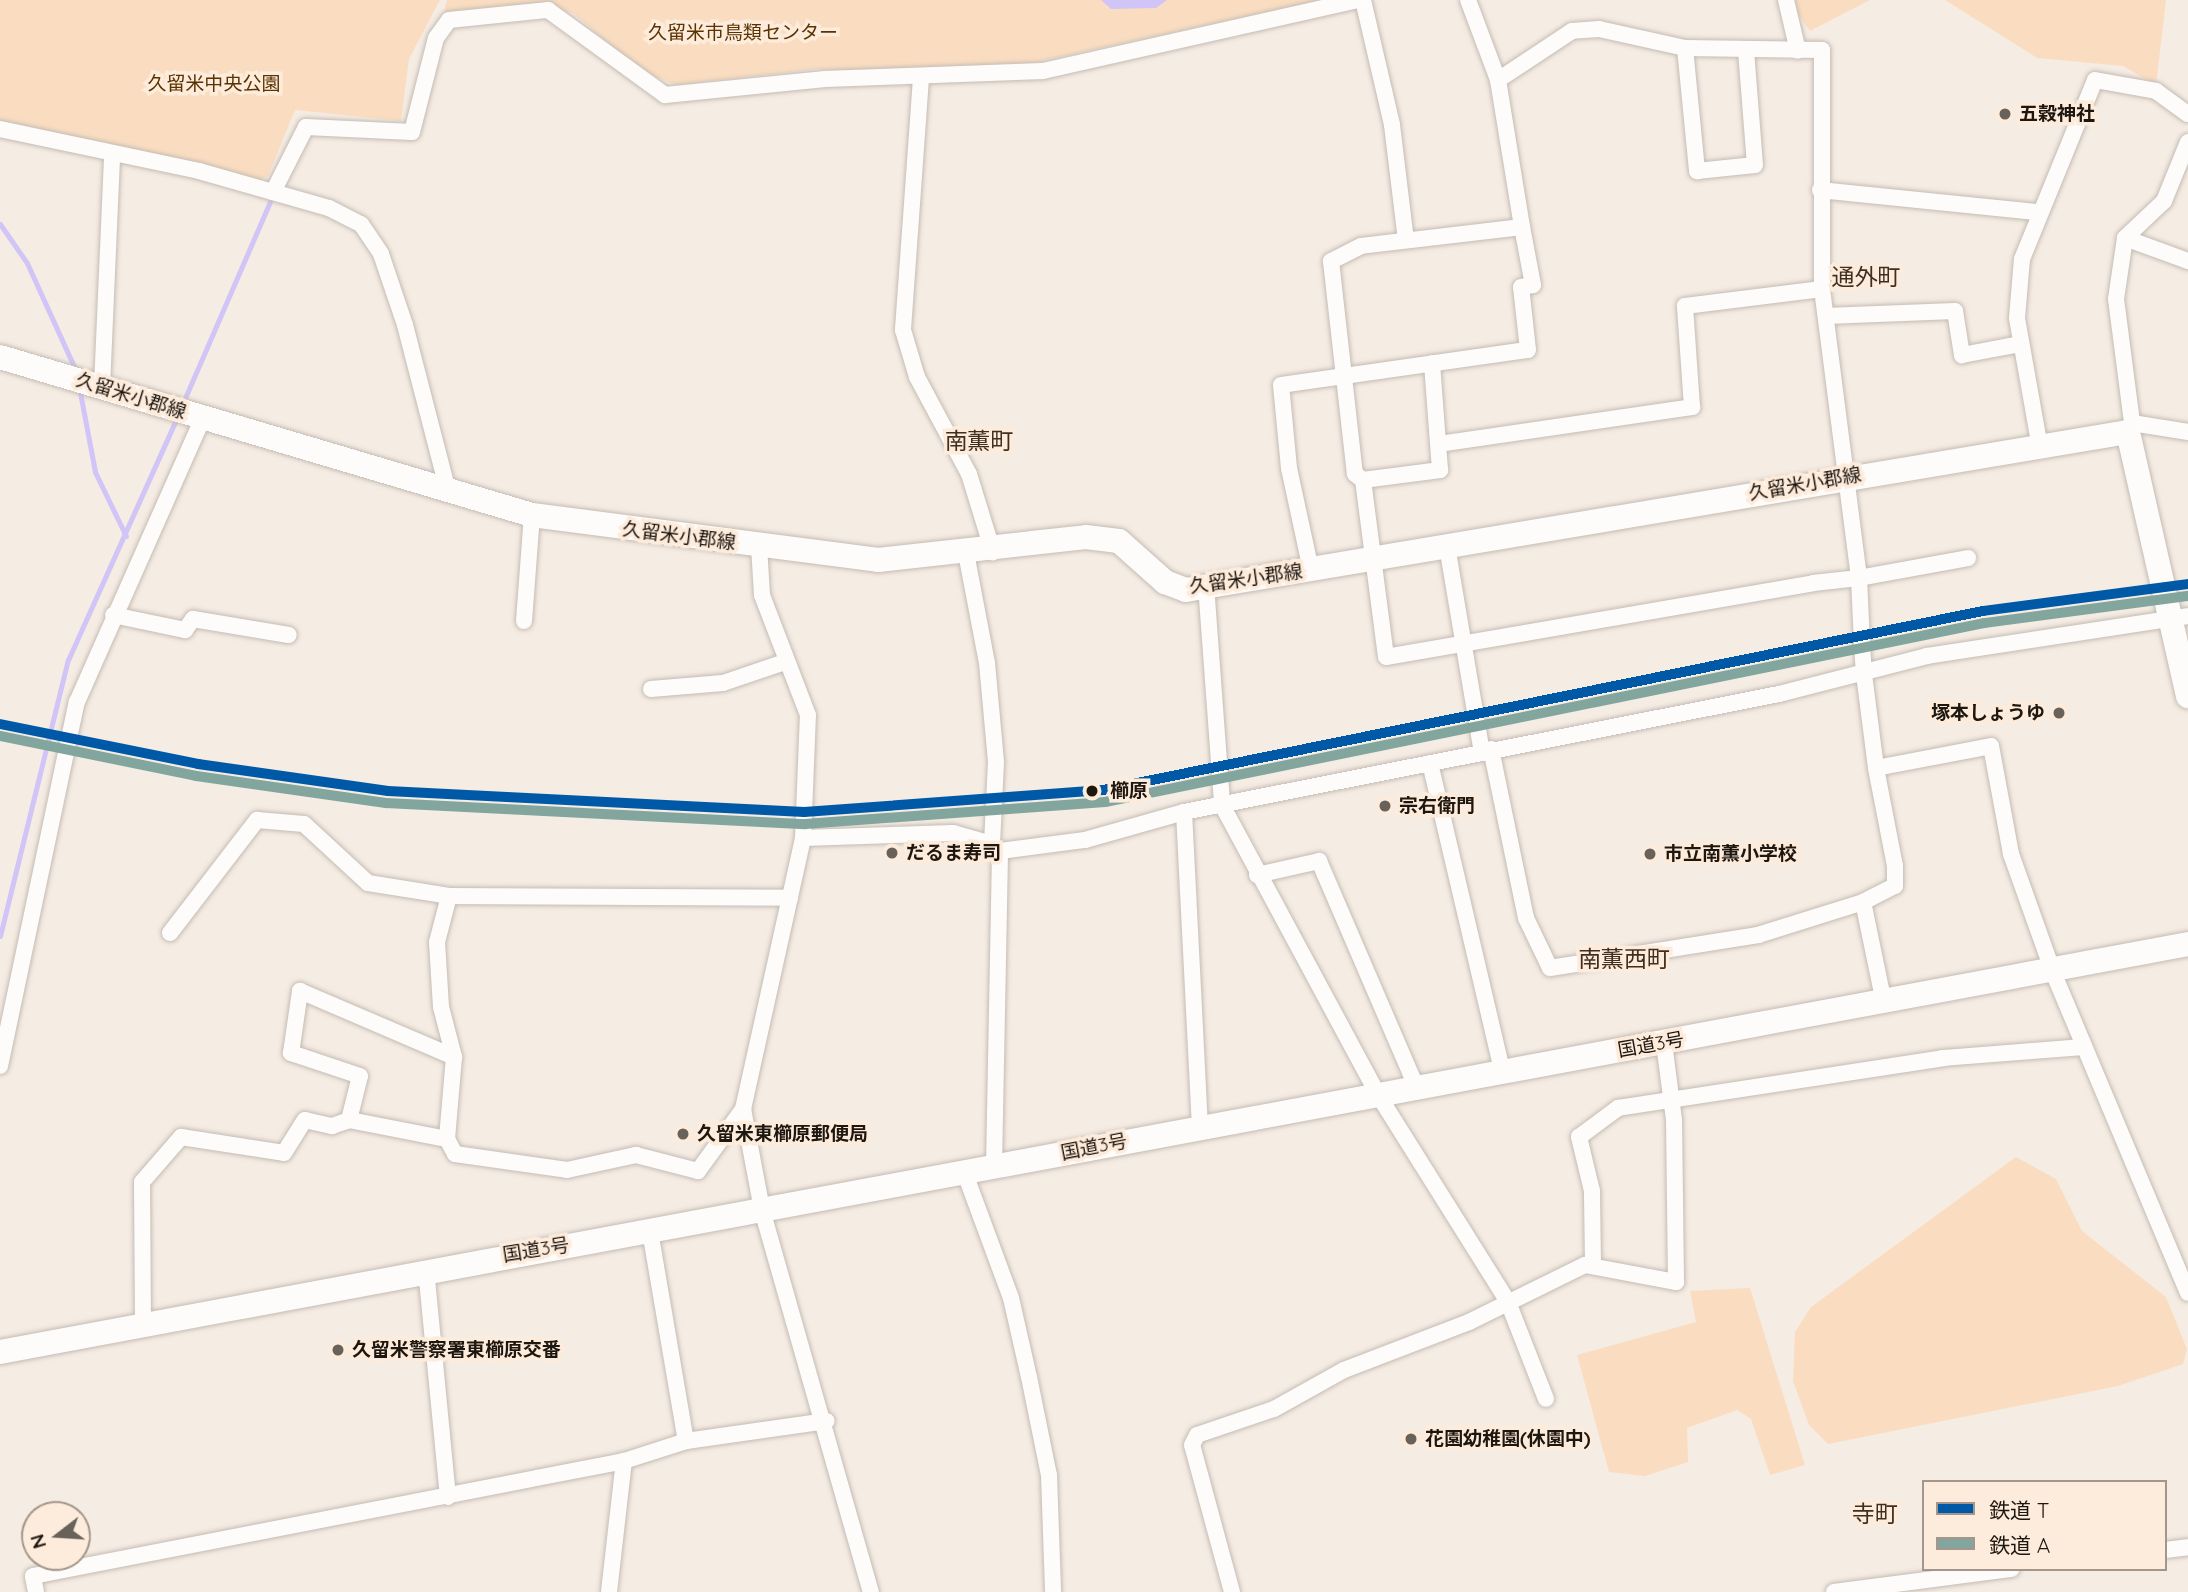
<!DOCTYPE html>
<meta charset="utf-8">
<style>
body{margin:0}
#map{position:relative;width:2188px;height:1592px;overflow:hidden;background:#f5ece3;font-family:Quicksand,"Noto Sans JP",sans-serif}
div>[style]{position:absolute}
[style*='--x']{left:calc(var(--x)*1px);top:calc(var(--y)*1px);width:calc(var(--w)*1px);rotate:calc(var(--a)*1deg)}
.green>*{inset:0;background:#faddc1}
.water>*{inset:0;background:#d1c4f7}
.stream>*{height:5px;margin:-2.5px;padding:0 2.5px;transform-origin:2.5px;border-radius:2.5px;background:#d1c4f7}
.roads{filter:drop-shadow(0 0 2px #c4bcb4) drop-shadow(0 0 2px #c4bcb4)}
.minor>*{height:16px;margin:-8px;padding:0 8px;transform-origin:8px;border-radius:8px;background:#fefcfb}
.primary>*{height:24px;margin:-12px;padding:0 12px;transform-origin:12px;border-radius:12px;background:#fefcfb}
.trunk>*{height:24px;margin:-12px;padding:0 12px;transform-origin:12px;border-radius:12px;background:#fefcfb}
.rail-1>*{height:10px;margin:-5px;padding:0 5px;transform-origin:5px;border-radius:5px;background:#0059a6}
.rail-2>*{height:10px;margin:-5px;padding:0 5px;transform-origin:5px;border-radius:5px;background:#82a69d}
.dots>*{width:19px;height:19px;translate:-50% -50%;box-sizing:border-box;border:4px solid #fdebdb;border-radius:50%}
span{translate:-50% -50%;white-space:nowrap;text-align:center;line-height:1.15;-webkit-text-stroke:7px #fdebdb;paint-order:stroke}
.park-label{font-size:19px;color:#5b3300}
.poi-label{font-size:19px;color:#1e1710;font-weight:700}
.left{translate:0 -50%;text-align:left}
.right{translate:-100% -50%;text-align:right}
.street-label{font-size:19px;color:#1e1710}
.stop-label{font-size:19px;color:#1e1710;font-weight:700}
.quarter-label{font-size:23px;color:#402f1f}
.legend{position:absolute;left:1922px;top:1480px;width:245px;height:91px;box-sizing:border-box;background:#fdebdb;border:2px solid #a4968a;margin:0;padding:9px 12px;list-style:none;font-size:21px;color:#1e1710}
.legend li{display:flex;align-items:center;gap:14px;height:35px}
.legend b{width:35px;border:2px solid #a4968a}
.north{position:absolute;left:21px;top:1501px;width:70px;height:70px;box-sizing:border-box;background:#fdebdb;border:2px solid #a4968a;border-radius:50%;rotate:253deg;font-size:19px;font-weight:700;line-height:28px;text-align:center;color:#1e1710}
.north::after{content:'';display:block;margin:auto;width:24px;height:32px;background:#69625a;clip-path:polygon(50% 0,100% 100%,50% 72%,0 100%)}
</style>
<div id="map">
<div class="green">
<i style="clip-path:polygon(0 0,440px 0,409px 59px,401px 121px,295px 110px,268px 176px,257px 181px,0 121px)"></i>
<i style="clip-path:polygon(447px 0,1321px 0,1036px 62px,948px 71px,817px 69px,676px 85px,641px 71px,574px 14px,547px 4px,444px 13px)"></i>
<i style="clip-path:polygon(1788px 0,1870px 0,1810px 31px)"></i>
<i style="clip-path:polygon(1945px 0,2166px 0,2156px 85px,2123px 66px,2037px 58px)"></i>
<i style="clip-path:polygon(2016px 1157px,2056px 1179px,2082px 1231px,2166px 1297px,2187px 1349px,2183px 1364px,2118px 1386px,1828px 1444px,1809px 1425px,1793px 1381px,1795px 1332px,1811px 1307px)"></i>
<i style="clip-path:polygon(1750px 1288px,1805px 1465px,1770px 1475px,1751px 1419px,1737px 1410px,1687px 1428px,1688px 1462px,1645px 1476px,1609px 1472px,1577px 1355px,1696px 1322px,1690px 1291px)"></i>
</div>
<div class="water">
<i style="clip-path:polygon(1101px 0,1167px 0,1156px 8px,1111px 9px)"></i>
</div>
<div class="stream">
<i style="--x:0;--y:224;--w:47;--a:55.3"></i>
<i style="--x:27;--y:263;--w:119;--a:65.6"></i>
<i style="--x:79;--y:387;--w:86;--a:79.3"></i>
<i style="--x:95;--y:472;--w:71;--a:64.2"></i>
<i style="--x:182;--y:405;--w:221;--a:-66.6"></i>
<i style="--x:0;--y:936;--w:284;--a:-76.2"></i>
<i style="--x:68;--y:660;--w:266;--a:-65.8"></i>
</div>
<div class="roads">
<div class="minor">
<i style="--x:1363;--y:0;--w:128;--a:76.9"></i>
<i style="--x:1392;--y:125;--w:116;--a:83.1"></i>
<i style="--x:1468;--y:0;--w:85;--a:69.4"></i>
<i style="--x:1786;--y:0;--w:52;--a:76.8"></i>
<i style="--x:1685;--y:48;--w:124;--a:84.4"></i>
<i style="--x:1697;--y:171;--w:58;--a:-5.9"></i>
<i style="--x:1755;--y:165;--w:115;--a:-94.5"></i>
<i style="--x:921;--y:78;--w:253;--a:94.1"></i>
<i style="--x:903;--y:330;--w:49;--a:73.4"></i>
<i style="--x:917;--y:377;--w:110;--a:61.8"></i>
<i style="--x:969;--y:474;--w:82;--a:72.9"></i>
<i style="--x:0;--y:129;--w:203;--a:11.9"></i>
<i style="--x:199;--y:171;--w:135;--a:15.9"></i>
<i style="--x:329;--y:208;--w:36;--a:27"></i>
<i style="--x:361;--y:224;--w:36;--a:56"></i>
<i style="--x:381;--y:254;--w:75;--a:71.3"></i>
<i style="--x:405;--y:325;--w:171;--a:75.5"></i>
<i style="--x:2188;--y:142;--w:64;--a:112.1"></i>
<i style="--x:2164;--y:201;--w:54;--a:136.5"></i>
<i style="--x:2125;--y:238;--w:62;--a:98.4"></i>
<i style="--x:2116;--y:299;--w:125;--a:82.6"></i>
<i style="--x:2132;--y:423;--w:57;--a:9.1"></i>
<i style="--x:1820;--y:190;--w:219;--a:5.8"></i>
<i style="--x:273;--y:192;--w:73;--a:-63.1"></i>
<i style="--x:306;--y:127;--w:106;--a:2.7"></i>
<i style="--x:412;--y:132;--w:97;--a:-75.7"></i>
<i style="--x:436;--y:38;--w:22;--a:-54"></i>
<i style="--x:449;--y:20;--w:100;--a:-5.8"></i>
<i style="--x:548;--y:10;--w:145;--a:36"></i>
<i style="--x:665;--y:95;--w:161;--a:-5.7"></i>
<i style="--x:825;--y:79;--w:218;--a:-2.1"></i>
<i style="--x:1043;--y:71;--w:323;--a:-12.7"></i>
<i style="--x:2125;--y:238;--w:67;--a:20.1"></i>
<i style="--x:1826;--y:316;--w:129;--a:-2.2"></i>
<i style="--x:1955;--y:311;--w:45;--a:81"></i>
<i style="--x:1962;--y:355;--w:60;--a:-10.6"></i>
<i style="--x:102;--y:387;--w:233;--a:-87.5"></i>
<i style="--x:2039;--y:442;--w:126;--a:-100.1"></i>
<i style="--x:2017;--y:318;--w:59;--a:-85.2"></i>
<i style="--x:2022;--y:259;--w:193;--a:-67.8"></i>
<i style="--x:2095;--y:80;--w:62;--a:10.2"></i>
<i style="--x:2156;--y:91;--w:39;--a:36"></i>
<i style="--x:1439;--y:444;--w:256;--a:-8.3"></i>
<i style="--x:1692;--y:407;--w:101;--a:-94"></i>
<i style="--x:1685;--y:306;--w:138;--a:-7.1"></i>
<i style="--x:1363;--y:480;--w:78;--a:-7.4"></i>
<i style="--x:1440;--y:470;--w:107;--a:-94.3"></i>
<i style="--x:1447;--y:546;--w:210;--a:80.4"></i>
<i style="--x:966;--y:553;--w:112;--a:79.2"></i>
<i style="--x:987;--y:663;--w:99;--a:84.8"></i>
<i style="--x:996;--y:762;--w:82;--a:92.8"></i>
<i style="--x:992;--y:844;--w:11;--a:41"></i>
<i style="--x:1000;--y:851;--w:86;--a:-7.4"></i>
<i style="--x:1085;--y:840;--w:103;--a:-15.8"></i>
<i style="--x:1184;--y:812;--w:607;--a:-11.22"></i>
<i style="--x:1779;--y:694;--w:153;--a:-14.4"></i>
<i style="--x:1927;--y:656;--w:264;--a:-8.7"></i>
<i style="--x:1311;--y:570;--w:104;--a:-102.2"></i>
<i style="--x:1289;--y:468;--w:83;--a:-95.5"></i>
<i style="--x:1281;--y:385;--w:249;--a:-8.1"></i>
<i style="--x:1528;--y:350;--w:63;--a:-96.3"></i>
<i style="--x:1521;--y:287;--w:12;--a:-9"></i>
<i style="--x:1533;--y:285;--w:59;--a:-100.7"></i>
<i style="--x:1206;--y:585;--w:221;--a:85.8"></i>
<i style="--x:1222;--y:805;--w:327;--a:61.7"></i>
<i style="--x:1377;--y:1093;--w:247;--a:57.9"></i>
<i style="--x:1508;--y:1302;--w:104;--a:68.6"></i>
<i style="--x:113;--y:615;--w:74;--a:11.8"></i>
<i style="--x:185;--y:630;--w:14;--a:-54"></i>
<i style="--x:193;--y:619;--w:97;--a:9.5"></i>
<i style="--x:524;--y:621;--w:106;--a:-85.7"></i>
<i style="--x:651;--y:689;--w:72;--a:-4.8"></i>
<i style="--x:723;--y:683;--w:65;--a:-18.7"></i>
<i style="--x:1491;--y:749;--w:173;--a:78.3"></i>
<i style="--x:1526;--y:918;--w:55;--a:64.4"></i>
<i style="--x:1550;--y:968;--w:211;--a:-9"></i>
<i style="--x:1758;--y:935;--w:110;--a:-17.4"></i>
<i style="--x:1430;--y:763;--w:316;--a:76.8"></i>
<i style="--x:1876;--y:768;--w:117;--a:-10.8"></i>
<i style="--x:1991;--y:746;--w:110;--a:79.5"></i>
<i style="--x:2011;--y:854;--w:125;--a:70.4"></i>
<i style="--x:2053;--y:972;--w:348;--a:67.2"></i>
<i style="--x:1184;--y:812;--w:315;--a:87.1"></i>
<i style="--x:803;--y:838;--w:150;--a:-1.9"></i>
<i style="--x:953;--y:833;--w:41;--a:15.8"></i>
<i style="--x:1257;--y:875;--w:64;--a:-12.7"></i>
<i style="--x:1319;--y:861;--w:245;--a:66.7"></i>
<i style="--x:449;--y:896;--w:48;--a:104.6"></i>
<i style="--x:437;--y:942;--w:65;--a:86.5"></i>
<i style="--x:441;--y:1007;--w:52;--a:75.4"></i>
<i style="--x:454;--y:1057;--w:82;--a:94.9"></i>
<i style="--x:447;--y:1139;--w:17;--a:62"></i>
<i style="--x:455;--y:1154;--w:113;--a:8.1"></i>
<i style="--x:567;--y:1170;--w:71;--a:-12.3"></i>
<i style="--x:636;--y:1155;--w:64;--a:14.5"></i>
<i style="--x:698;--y:1171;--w:77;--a:-54"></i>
<i style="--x:743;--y:1109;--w:278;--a:-77.5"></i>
<i style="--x:803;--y:838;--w:123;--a:-87.7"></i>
<i style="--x:808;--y:715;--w:129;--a:-111"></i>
<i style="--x:762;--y:595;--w:49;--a:-93.5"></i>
<i style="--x:170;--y:933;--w:143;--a:-52.4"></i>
<i style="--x:257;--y:820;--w:47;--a:4.9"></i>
<i style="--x:304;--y:824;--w:87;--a:42.7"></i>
<i style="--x:368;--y:883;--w:82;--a:9.1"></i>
<i style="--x:449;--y:896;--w:341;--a:0.3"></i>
<i style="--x:1884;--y:1003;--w:103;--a:-101.7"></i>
<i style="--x:1863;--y:902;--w:36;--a:-27"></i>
<i style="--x:1895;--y:886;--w:20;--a:-90"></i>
<i style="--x:1895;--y:866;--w:100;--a:-101"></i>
<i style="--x:1876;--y:768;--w:95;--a:-97.3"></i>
<i style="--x:1864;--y:674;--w:30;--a:-94"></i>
<i style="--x:1862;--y:644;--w:66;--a:-92.6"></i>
<i style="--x:1859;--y:578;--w:8;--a:-97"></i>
<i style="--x:1858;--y:570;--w:283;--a:-97.3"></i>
<i style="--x:1822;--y:289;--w:239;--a:-90"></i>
<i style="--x:1822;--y:50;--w:137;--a:-179.2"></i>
<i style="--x:1685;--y:48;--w:88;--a:-167.5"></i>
<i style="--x:1599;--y:29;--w:27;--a:176"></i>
<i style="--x:1572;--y:31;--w:89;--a:146.5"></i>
<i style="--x:1498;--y:80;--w:149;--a:80.7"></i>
<i style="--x:1522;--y:227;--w:162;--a:173.3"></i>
<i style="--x:1361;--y:246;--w:34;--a:153"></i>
<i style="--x:1331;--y:261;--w:214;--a:83.6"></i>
<i style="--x:1355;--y:474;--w:10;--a:37"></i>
<i style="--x:1363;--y:480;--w:178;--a:82.6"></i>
<i style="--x:1386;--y:657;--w:433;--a:-9.8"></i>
<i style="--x:1813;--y:583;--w:46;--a:-6.2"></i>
<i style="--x:1859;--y:578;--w:111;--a:-10.4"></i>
<i style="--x:0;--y:1066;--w:372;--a:-78.1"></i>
<i style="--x:77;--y:702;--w:312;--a:-66.1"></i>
<i style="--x:743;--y:1109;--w:103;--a:79.3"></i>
<i style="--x:762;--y:1210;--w:397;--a:74.1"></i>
<i style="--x:349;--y:1120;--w:100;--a:11"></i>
<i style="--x:994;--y:1166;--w:315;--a:-88.9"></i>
<i style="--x:964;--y:1171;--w:135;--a:69.7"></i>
<i style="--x:1011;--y:1298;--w:81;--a:77.2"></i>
<i style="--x:1029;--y:1377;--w:100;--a:78.5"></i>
<i style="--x:1049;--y:1475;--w:117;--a:88"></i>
<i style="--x:650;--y:1231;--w:213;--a:80.3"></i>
<i style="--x:1593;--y:1266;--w:75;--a:-90.8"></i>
<i style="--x:1592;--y:1191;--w:56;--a:-103.5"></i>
<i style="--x:1579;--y:1137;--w:49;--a:-36.6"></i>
<i style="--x:1618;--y:1108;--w:329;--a:-8.7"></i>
<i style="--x:1943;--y:1058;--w:139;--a:-4.5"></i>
<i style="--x:426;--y:1269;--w:229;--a:84.5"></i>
<i style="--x:143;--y:1325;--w:143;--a:-90.4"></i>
<i style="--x:142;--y:1182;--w:60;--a:-49.1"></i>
<i style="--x:181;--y:1137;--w:104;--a:8.8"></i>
<i style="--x:284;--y:1153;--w:39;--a:-58"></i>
<i style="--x:305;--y:1120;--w:28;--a:13"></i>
<i style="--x:332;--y:1126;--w:18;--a:-19"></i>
<i style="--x:349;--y:1120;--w:45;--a:-76"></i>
<i style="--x:360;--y:1076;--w:73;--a:-161.6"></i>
<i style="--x:291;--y:1053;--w:63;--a:-81.7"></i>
<i style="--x:300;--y:991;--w:168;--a:23.2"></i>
<i style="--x:2165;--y:1550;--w:23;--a:-7"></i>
<i style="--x:36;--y:1592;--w:16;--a:-101"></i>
<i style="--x:33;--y:1576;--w:602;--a:-11.01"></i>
<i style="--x:624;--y:1461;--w:65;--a:-17.9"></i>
<i style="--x:686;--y:1441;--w:142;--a:-8.1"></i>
<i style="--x:609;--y:1592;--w:132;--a:-83.5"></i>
<i style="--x:1232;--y:1592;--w:152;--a:-105.2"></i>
<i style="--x:1192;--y:1445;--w:11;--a:-63"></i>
<i style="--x:1197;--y:1435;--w:81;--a:-18.7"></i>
<i style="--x:1274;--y:1409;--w:80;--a:-29.1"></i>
<i style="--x:1344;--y:1370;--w:134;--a:-21"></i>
<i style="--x:1469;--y:1322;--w:129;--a:-26.2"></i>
<i style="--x:1585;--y:1265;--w:93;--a:10.6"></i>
<i style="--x:1676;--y:1282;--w:162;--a:-90.7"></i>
<i style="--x:1674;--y:1120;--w:78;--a:-97.4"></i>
<i style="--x:1834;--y:1592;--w:179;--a:-7.4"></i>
</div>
<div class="primary">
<i style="--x:0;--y:357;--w:555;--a:16.54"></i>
<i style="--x:532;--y:515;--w:349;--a:7.4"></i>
<i style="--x:878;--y:560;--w:209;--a:-6.3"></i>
<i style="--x:1086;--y:537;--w:33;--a:7"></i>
<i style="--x:1119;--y:541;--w:62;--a:41.7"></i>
<i style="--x:1165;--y:582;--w:22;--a:21"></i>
<i style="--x:1186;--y:590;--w:955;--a:-9.52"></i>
<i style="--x:2128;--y:432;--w:271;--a:77.2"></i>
</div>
<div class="trunk">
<i style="--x:0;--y:1352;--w:2226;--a:-10.56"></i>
</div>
</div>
<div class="rail-1">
<i style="--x:0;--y:724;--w:202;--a:11.4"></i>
<i style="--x:198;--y:764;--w:192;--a:8.1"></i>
<i style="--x:388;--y:791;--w:417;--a:2.9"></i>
<i style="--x:804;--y:812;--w:300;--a:-4.2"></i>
<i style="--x:1103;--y:790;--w:898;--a:-11.5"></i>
<i style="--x:1983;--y:611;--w:207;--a:-7.5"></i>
</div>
<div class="rail-2">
<i style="--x:0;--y:736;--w:200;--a:11.5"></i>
<i style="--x:196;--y:776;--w:192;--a:8.1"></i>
<i style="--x:386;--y:803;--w:420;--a:2.9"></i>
<i style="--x:805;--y:824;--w:301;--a:-4.2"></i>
<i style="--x:1105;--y:802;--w:898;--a:-11.5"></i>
<i style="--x:1985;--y:623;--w:205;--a:-7.6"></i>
</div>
<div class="dots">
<i style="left:2005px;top:114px;background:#69625a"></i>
<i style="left:2059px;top:713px;background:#69625a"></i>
<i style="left:1092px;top:791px;background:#1e1710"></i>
<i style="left:1385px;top:806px;background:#69625a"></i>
<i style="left:892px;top:853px;background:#69625a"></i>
<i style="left:1650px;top:854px;background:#69625a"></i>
<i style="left:683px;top:1134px;background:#69625a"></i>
<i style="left:338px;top:1350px;background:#69625a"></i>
<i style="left:1411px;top:1439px;background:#69625a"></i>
</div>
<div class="park-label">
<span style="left:743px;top:33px">久留米市鳥類センター</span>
<span style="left:214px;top:84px">久留米中央公園</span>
</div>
<div class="poi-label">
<span class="left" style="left:2019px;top:114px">五穀神社</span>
<span class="right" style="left:2045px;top:713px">塚本しょうゆ</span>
<span class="left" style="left:1399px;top:806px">宗右衛門</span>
<span class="left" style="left:906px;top:853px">だるま寿司</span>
<span class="left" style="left:1664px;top:854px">市立南薫小学校</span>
<span class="left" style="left:697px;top:1134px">久留米東櫛原郵便局</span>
<span class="left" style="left:352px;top:1350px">久留米警察署東櫛原交番</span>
<span class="left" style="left:1425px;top:1439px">花園幼稚園(休園中)</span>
</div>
<div class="street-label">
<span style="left:131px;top:396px;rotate:17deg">久留米小郡線</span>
<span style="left:1805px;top:484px;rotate:-10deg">久留米小郡線</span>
<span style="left:679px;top:536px;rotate:7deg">久留米小郡線</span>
<span style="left:1246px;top:579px;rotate:-8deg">久留米小郡線</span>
<span style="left:1651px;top:1045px;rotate:-10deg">国道3号</span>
<span style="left:1094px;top:1147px;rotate:-11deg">国道3号</span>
<span style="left:536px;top:1250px;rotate:-9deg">国道3号</span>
</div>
<div class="stop-label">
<span class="left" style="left:1110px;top:791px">櫛原</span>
</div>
<div class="quarter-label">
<span style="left:1866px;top:277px">通外町</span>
<span style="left:979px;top:441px">南薫町</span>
<span style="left:1624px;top:959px">南薫西町</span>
<span style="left:1875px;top:1514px">寺町</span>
</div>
<ul class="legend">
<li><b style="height:9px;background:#0059a6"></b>鉄道 T</li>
<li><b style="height:9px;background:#82a69d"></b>鉄道 A</li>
</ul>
<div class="north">N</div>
</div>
